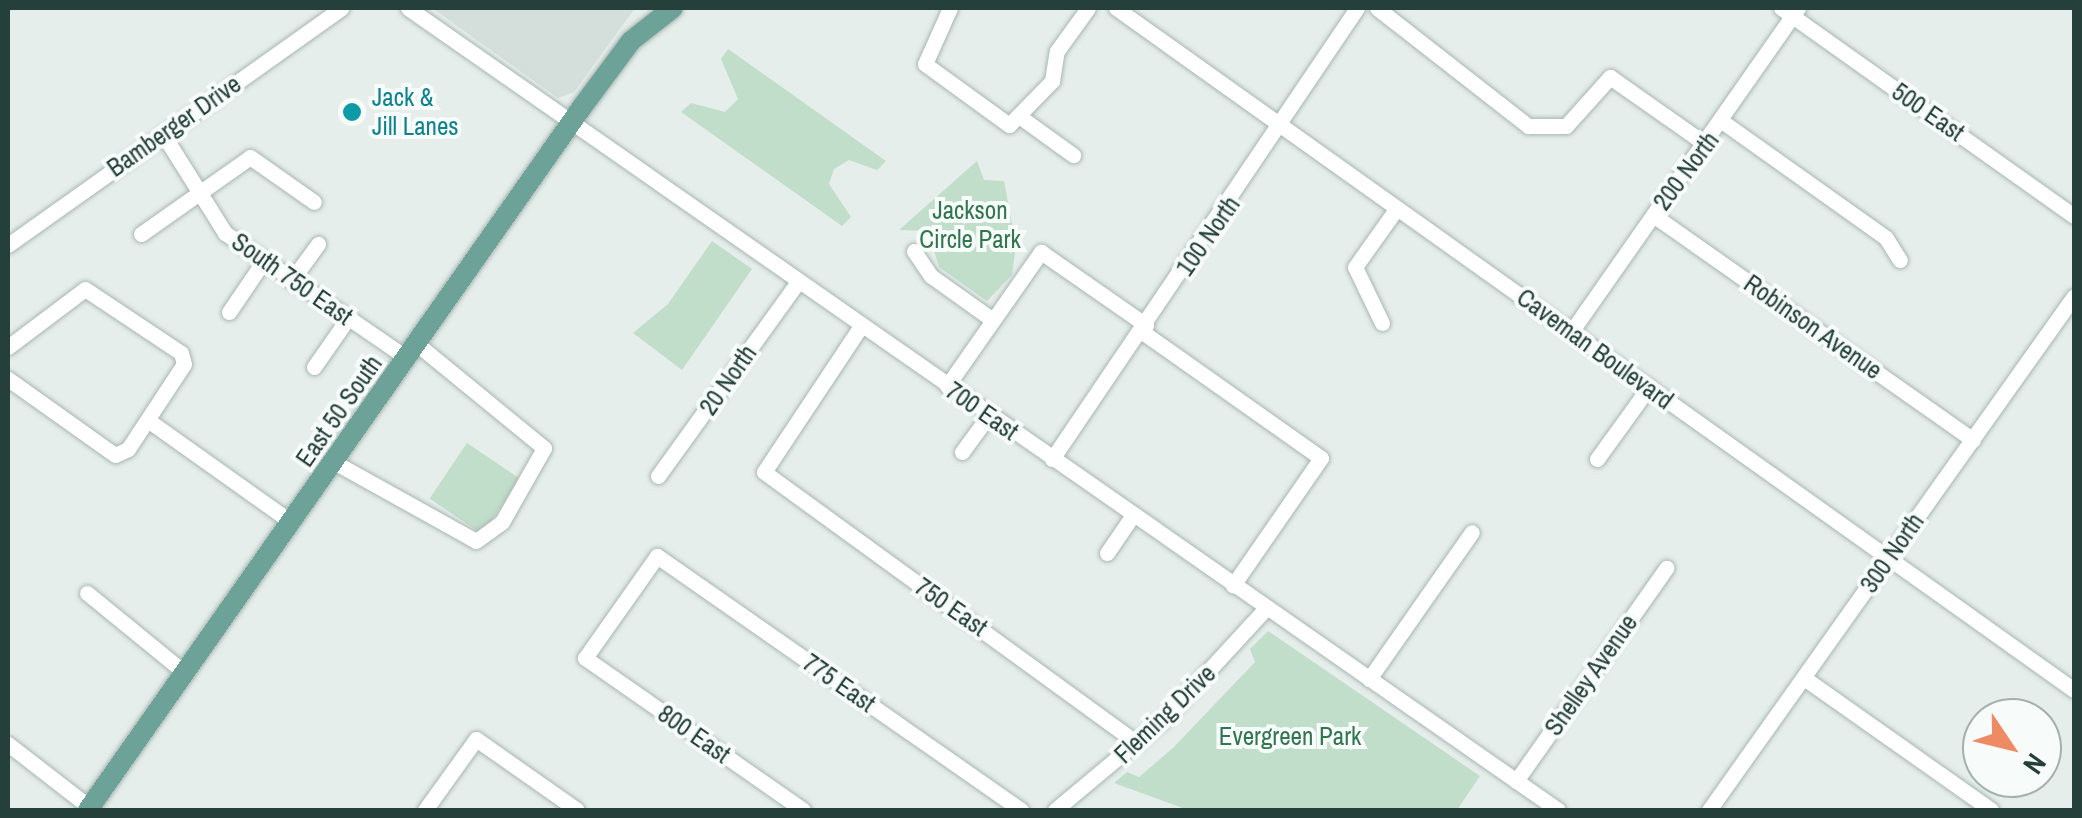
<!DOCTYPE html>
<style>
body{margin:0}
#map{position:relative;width:2082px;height:818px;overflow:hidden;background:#e6eeeb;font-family:"Archivo Narrow",sans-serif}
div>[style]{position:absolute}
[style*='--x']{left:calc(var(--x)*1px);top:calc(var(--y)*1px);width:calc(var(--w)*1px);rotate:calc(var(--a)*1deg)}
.built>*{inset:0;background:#d4deda}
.green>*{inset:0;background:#c0dec9;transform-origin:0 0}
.roads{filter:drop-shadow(0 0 2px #a8b6b2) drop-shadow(0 0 2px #a8b6b2)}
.minor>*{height:15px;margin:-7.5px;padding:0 7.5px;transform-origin:7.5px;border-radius:7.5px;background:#fff}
.major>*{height:20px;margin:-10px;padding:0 10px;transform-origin:10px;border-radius:10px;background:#6ca297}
.dots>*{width:28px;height:28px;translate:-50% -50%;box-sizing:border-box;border:5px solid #f7fbf9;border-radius:50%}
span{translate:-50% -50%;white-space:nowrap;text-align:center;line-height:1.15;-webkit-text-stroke:8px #f7fbf9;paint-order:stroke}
.culture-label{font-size:25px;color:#0d838f}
.left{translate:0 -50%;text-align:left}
.street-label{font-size:25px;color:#25403a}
.park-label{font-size:25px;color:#30764e}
.frame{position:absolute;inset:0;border:10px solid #25403a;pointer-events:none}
.north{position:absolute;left:1962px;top:698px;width:100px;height:100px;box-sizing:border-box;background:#f7fbf9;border:2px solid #a3b0ad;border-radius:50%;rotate:125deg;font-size:28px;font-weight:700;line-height:40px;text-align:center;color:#25403a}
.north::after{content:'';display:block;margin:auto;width:35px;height:45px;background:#ee8b64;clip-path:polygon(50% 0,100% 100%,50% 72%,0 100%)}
</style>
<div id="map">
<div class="built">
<i style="clip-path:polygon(432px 8px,635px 8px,574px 92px,558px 98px)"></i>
</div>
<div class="green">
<i style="clip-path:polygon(728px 49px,886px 161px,877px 170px,849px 160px,834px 169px,829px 184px,851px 217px,842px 226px,681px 112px,691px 103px,725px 112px,738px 99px,721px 59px)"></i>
<i style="clip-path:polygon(977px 161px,984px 180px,1004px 181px,1016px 245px,1012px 275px,987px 301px,939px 267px,928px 231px,899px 230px)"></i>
<i style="clip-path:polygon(712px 241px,752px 269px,682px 370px,633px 333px,668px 304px)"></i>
<i style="left:467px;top:443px;width:64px;height:67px;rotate:34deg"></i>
<i style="clip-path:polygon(1268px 631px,1480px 776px,1457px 810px,1188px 810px,1114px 783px,1127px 772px,1139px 777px,1173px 748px,1255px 662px,1250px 649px)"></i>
</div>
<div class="roads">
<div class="minor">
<i style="--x:408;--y:8;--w:1402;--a:34.89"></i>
<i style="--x:950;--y:8;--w:61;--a:114.1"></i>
<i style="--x:925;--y:64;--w:104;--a:36"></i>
<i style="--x:1009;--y:125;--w:62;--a:-45.7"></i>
<i style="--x:1052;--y:81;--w:30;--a:-81"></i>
<i style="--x:1057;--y:51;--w:53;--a:-54.2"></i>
<i style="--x:1116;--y:8;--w:1176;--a:35.45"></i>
<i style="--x:1377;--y:8;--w:192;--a:38"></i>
<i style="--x:1528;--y:126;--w:38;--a:0"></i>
<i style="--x:1566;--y:126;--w:66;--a:-48.1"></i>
<i style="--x:1610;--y:77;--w:115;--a:35.1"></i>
<i style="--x:1781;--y:8;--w:359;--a:35.4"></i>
<i style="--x:1023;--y:119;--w:62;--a:35.8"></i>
<i style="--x:1723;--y:122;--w:200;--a:35.4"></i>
<i style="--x:1886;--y:238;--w:26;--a:58"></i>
<i style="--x:163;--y:134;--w:117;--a:57.9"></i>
<i style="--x:225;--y:233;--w:221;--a:34.5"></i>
<i style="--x:1653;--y:215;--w:391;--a:35.1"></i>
<i style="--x:141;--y:234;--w:133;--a:-35.2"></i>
<i style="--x:250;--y:157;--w:78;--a:35.1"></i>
<i style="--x:8;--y:245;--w:409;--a:-35.4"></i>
<i style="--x:914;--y:251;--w:30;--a:56"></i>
<i style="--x:931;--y:276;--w:76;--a:35.4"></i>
<i style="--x:291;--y:281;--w:46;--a:-53.9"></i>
<i style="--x:229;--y:312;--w:60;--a:-55.8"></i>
<i style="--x:1382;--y:323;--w:62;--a:-115.7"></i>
<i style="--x:1355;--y:267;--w:72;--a:-54.6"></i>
<i style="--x:861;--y:326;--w:175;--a:123.6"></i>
<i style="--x:764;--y:472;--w:461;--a:36"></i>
<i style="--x:1141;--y:331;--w:220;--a:35.2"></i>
<i style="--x:1321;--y:458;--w:155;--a:124.7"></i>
<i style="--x:1571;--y:332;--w:396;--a:-55"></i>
<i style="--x:8;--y:347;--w:96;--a:-37"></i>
<i style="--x:85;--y:289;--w:115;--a:33.7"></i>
<i style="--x:181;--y:353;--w:11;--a:75"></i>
<i style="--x:184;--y:364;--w:102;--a:123.4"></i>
<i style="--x:128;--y:449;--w:14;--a:155"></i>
<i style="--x:115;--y:455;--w:131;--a:-144.6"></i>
<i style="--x:314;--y:367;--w:60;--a:-55.2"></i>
<i style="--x:947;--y:386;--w:164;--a:-55"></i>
<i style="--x:1041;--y:252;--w:128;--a:34.8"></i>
<i style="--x:149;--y:421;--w:174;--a:35.4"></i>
<i style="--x:962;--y:452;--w:46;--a:-53.9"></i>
<i style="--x:1052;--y:459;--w:544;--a:-55.93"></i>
<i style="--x:1597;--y:459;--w:89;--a:-54.2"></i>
<i style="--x:334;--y:462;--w:162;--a:29.1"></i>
<i style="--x:476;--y:541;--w:32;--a:-36"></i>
<i style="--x:502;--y:522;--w:85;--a:-60.4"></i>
<i style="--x:544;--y:448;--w:164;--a:-140.7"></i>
<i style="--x:658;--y:476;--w:238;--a:-54.2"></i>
<i style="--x:1107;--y:553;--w:46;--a:-55.6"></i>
<i style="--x:87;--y:593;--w:127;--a:39.2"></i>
<i style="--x:1804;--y:678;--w:229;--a:35.2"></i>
<i style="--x:1369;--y:679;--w:179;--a:-55"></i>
<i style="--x:8;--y:744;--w:108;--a:37.8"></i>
<i style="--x:1516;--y:781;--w:261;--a:-54.8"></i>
<i style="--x:425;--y:810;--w:87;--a:-54.3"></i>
<i style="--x:476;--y:739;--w:123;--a:35.1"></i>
<i style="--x:803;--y:810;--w:266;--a:-145.1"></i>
<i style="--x:585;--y:658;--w:125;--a:-54.8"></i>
<i style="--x:657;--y:556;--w:444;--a:34.9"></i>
<i style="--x:1055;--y:810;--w:142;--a:-39.9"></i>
<i style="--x:1164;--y:719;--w:151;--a:-47.4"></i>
<i style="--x:1709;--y:810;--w:630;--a:-54.62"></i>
</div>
<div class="major">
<i style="--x:88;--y:810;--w:859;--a:-54.9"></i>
<i style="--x:582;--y:107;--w:82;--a:-53.4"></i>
<i style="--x:631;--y:41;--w:53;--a:-38.2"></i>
</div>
</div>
<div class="dots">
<i style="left:352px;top:112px;background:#0f9aa8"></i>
</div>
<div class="culture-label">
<span class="left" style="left:372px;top:112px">Jack &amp;<br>Jill Lanes</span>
</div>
<div class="street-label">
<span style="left:1928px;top:112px;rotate:35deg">500 East</span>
<span style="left:174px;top:126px;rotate:-35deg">Bamberger Drive</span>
<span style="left:1686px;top:171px;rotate:-53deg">200 North</span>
<span style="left:1208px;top:236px;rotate:-55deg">100 North</span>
<span style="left:292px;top:279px;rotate:35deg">South 750 East</span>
<span style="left:1813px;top:327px;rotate:35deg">Robinson Avenue</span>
<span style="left:1595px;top:349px;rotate:36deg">Caveman Boulevard</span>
<span style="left:728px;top:380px;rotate:-55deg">20 North</span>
<span style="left:339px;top:411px;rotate:-55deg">East 50 South</span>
<span style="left:982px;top:411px;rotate:35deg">700 East</span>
<span style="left:1892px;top:553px;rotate:-55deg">300 North</span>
<span style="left:951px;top:607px;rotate:35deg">750 East</span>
<span style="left:1591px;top:675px;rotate:-55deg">Shelley Avenue</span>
<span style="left:839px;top:683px;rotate:35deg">775 East</span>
<span style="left:1165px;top:714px;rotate:-44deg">Fleming Drive</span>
<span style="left:694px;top:734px;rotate:35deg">800 East</span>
</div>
<div class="park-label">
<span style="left:970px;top:225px">Jackson<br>Circle Park</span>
<span style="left:1290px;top:736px">Evergreen Park</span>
</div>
<div class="frame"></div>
<div class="north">N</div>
</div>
